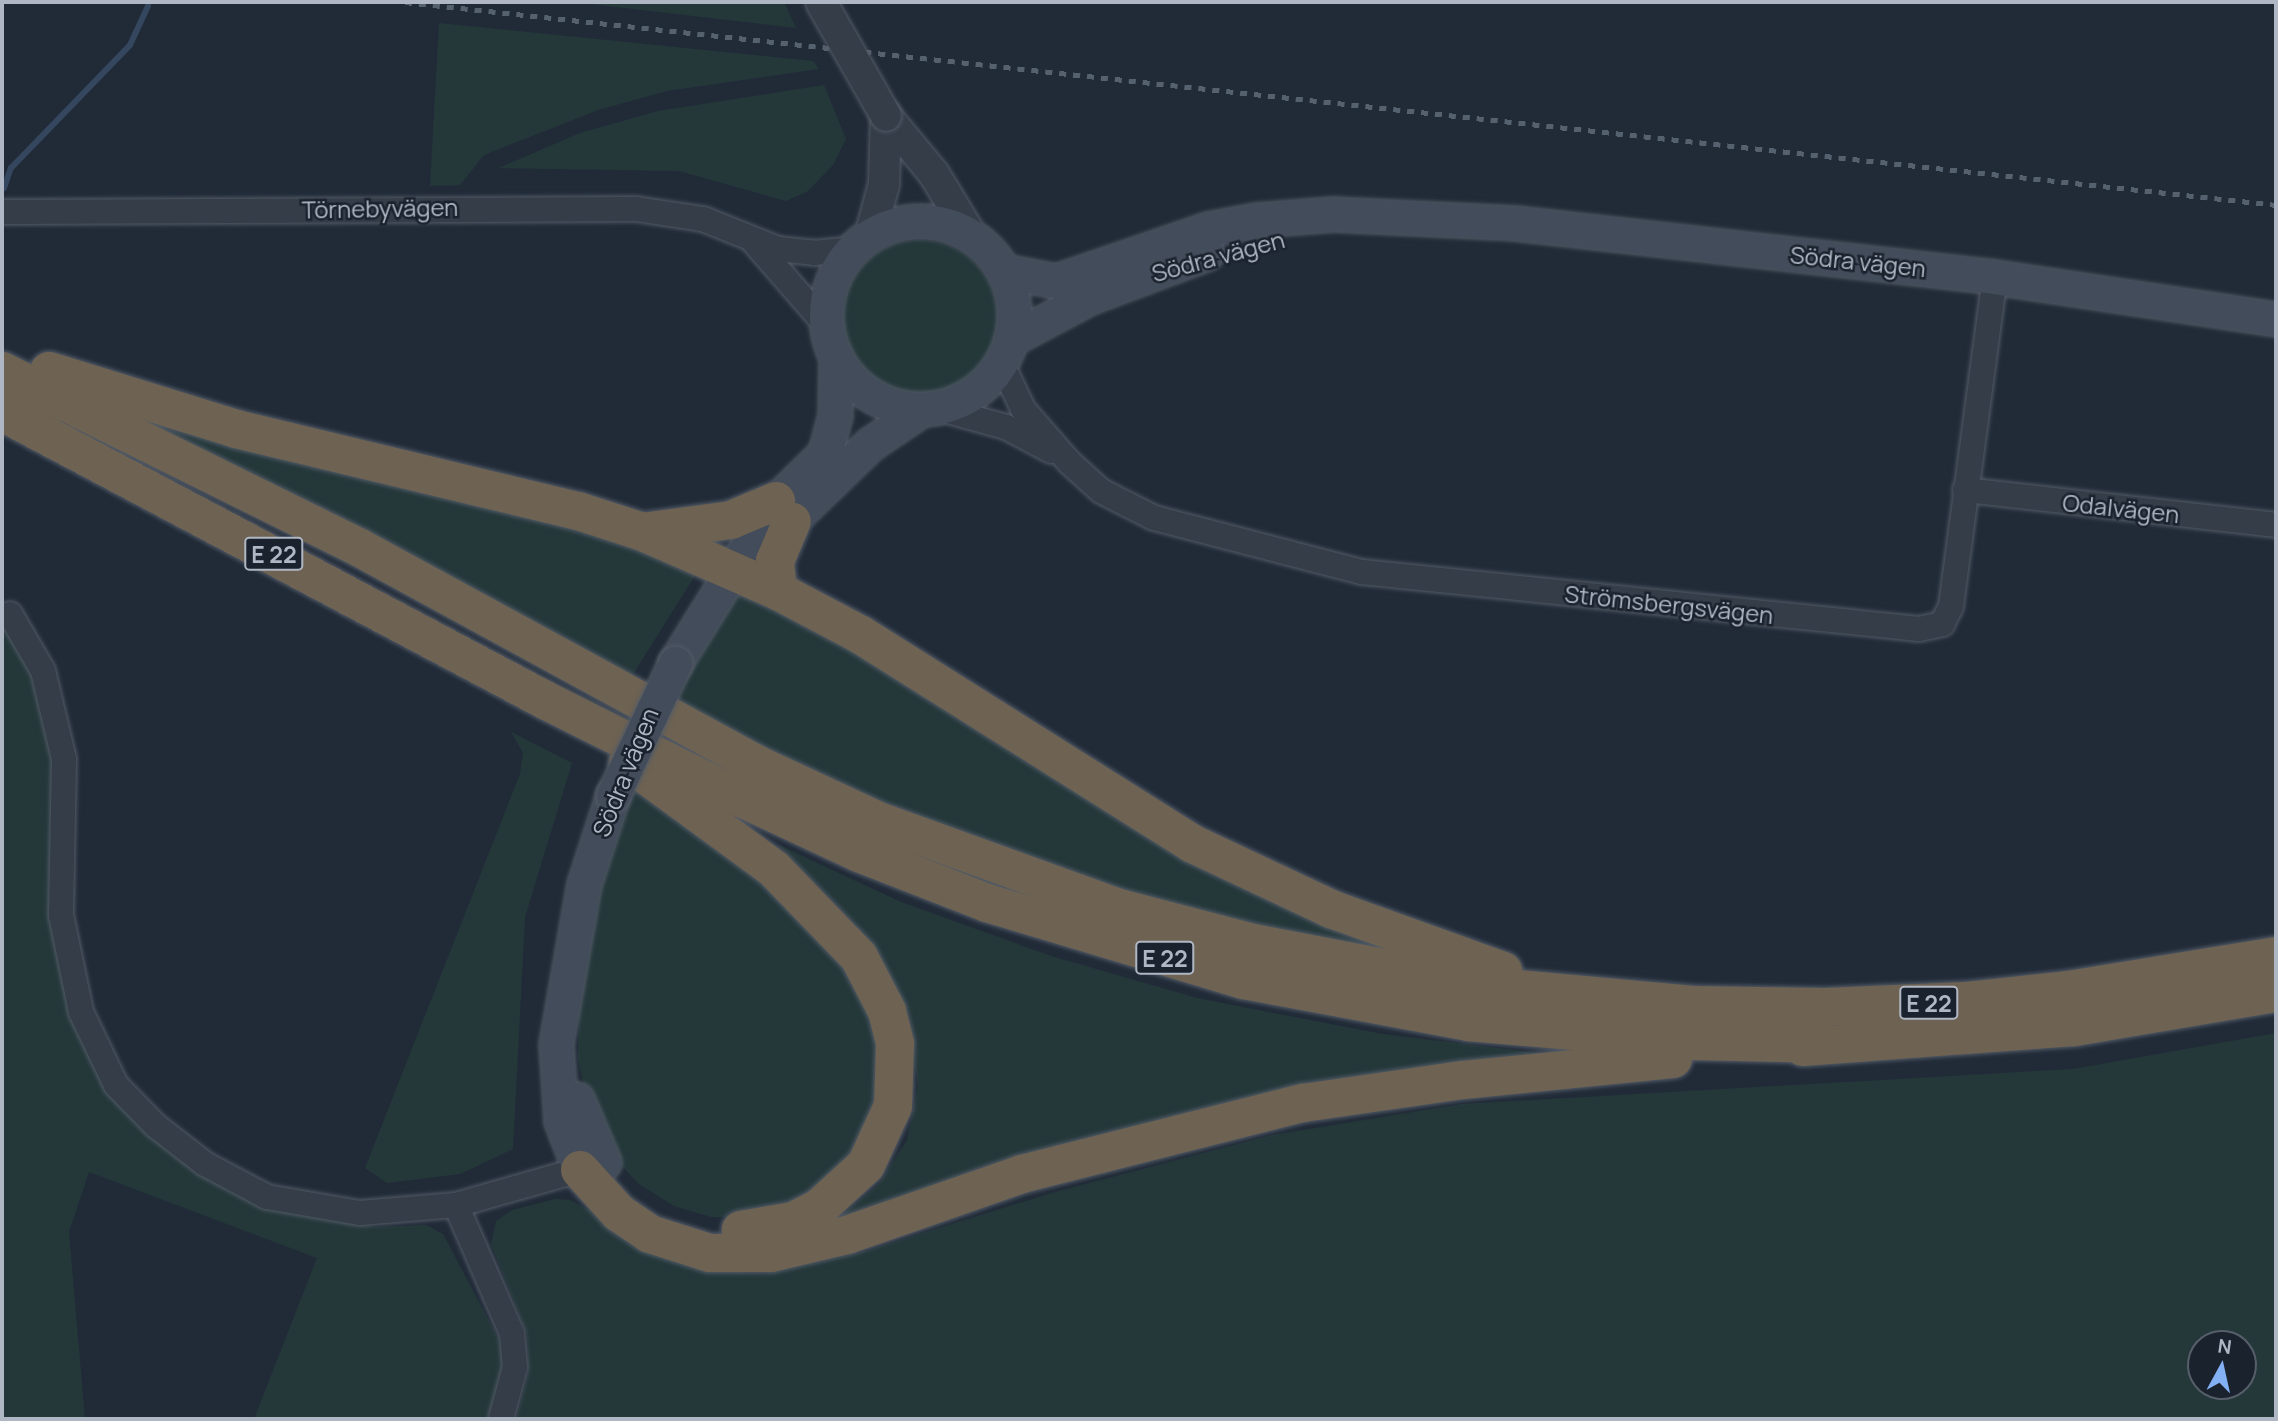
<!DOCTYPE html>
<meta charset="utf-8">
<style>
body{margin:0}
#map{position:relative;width:2278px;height:1421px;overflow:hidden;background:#212b38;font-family:Manrope,sans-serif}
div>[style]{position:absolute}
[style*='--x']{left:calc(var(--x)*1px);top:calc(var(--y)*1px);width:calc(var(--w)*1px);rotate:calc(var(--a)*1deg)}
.green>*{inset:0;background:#24383a}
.round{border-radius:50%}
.stream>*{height:6px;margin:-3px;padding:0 3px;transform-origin:3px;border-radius:3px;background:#35465f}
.roads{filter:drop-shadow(0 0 2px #525a66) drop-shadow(0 0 2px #525a66)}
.minor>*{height:24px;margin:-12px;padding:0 12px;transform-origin:12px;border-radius:12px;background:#343d48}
.tertiary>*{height:30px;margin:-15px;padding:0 15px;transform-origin:15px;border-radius:15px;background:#343d48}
.secondary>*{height:33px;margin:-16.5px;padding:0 16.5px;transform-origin:16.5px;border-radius:16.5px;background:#434c5b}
.secondary>.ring{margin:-16.5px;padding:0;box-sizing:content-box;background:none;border:33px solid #434c5b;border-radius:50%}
.motorway>*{height:38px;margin:-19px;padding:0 19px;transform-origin:19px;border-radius:19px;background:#6e6352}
.rail>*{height:5px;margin-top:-2.5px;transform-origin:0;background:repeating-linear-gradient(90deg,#56616f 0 7px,transparent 0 14px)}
.bridges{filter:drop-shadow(0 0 2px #525a66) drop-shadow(0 0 2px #525a66)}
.tertiary-bridge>*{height:30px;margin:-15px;padding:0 15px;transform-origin:15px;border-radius:15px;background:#343d48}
.secondary-bridge>*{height:33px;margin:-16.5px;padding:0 16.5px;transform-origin:16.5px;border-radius:16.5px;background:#434c5b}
span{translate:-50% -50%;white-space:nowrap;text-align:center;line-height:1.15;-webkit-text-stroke:5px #1a222d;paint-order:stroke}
.shield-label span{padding:2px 5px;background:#1a222d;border:2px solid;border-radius:5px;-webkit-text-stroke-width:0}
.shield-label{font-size:23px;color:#afb7c5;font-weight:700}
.street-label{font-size:24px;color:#afb7c5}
.frame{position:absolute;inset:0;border:4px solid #afb7c5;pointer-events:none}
.north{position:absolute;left:2187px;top:1330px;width:70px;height:70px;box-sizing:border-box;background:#1a222d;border:2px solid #565e6a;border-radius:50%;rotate:8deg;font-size:19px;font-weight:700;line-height:28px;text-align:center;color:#afb7c5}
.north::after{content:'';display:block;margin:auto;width:24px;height:32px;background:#83aff5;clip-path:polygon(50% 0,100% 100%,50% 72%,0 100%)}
</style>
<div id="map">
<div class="green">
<i style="clip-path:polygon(573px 2px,784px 2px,796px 28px)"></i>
<i style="clip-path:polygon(439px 23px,813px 61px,819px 69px,667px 91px,598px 110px,484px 155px,460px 185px,430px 186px)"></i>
<i style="clip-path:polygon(824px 85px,846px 139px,833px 165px,808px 191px,786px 201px,679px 171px,499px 168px,580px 133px,658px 111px)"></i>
<i class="round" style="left:843px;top:240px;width:154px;height:154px"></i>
<i style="clip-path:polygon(98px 400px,616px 534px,696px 574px,630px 679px)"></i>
<i style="clip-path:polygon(754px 593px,1403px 952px,1402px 960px,1170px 905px,1059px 871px,847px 788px,668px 700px,726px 606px,739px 595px)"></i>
<i style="clip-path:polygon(2px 624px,35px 673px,57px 759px,52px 915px,69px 1016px,108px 1088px,264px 1208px,375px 1227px,426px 1225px,443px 1234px,502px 1345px,505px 1371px,487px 1419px,254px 1419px,317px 1258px,89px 1172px,69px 1232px,85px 1419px,2px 1419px)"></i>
<i style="clip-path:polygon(511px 732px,572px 763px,525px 917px,513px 1149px,460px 1174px,387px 1183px,365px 1168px,520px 774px,523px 753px)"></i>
<i style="clip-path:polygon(630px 788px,714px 842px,767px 885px,845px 966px,868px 1004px,882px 1052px,876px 1119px,830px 1184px,755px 1218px,711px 1217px,674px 1206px,639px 1184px,612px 1156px,589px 1109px,578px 1059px,579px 993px,592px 909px)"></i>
<i style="clip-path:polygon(777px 844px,901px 902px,1051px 956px,1197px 998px,1383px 1034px,1555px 1055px,826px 1228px,878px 1185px,907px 1140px,918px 1086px,911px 1040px,891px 979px,857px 926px)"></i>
<i style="clip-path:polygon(evenodd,2276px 1033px,2276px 1419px,516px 1419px,528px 1374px,527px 1334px,491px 1244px,496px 1221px,512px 1210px,555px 1199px,570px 1200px,593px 1212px,630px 1245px,693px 1268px,763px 1274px,866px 1251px,1051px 1193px,1272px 1135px,1462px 1104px,2073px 1069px,2276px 1033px,2201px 1344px,2243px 1344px,2243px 1386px,2201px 1386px,2201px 1344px)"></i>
</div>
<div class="stream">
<i style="--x:4;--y:188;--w:21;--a:-71"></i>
<i style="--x:11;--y:168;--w:171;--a:-45.9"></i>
<i style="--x:130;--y:45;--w:43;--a:-65.2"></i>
</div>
<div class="roads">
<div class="minor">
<i style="--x:2;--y:212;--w:634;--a:-0.27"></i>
<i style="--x:636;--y:209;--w:68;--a:8.5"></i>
<i style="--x:703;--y:219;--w:81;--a:21.8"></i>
<i style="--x:778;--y:249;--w:36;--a:6"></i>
<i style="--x:814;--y:253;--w:40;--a:-5.7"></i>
<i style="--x:753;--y:241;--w:113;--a:49"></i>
<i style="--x:1001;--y:362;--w:52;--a:64.9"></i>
<i style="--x:1023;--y:409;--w:70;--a:49"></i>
<i style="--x:1069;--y:462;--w:43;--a:42.2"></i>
<i style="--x:1101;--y:491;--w:59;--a:27"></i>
<i style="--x:1154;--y:518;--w:215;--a:14.6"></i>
<i style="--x:1362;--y:572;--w:560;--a:5.84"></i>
<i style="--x:1919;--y:629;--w:24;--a:-12"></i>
<i style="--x:1942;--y:624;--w:20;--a:-63"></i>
<i style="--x:1951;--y:606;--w:332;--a:-82.4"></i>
<i style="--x:937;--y:408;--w:72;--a:15.4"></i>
<i style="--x:1006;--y:427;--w:51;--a:28.1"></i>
<i style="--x:1965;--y:490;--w:313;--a:6.4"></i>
<i style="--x:10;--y:614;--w:66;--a:59.9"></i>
<i style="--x:43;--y:671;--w:90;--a:76.6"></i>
<i style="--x:64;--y:759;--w:156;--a:91.1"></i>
<i style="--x:61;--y:915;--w:99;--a:78.3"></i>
<i style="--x:81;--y:1012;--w:81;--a:64.4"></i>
<i style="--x:116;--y:1085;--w:57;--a:45.7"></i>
<i style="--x:156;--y:1126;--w:62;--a:37.8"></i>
<i style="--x:205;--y:1164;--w:70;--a:28"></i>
<i style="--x:267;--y:1197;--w:94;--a:9.8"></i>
<i style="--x:360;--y:1213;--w:96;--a:-4.8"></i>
<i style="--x:456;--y:1205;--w:142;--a:-15.9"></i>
<i style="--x:456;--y:1205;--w:141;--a:66.5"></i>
<i style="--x:512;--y:1334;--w:33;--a:85"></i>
<i style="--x:515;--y:1367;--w:54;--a:105.1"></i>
</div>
<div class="tertiary">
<i style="--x:886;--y:116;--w:75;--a:50.4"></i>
<i style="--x:934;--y:174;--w:74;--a:58.9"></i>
<i style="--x:870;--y:236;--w:54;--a:-74.9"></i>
<i style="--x:884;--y:184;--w:68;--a:-88.3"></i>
</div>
<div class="secondary">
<i class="ring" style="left:826px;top:221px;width:155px;height:155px"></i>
<i style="--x:1003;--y:271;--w:54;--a:10.7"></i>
<i style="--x:1056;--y:281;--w:161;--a:-18.9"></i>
<i style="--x:1208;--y:229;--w:49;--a:-10.6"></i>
<i style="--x:1256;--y:220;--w:77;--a:-4.5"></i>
<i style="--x:1333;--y:214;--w:182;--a:2.8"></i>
<i style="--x:1515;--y:223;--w:483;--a:6.4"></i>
<i style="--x:1995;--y:277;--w:284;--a:8.5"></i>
<i style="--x:1011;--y:339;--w:89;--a:-28"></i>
<i style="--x:1090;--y:297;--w:125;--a:-20.6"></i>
<i style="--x:773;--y:538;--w:135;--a:-44.1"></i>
<i style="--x:870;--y:444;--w:63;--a:-33.9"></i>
<i style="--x:675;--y:663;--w:191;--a:-58.1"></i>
<i style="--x:776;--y:501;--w:69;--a:-44.4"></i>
<i style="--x:825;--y:453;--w:39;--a:-75"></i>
<i style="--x:835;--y:415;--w:58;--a:-89"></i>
<i style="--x:577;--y:1099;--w:69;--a:66.8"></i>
<i style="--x:580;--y:1170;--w:53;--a:-111.2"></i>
<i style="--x:561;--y:1121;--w:77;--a:-93.7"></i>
<i style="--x:556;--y:1044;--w:162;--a:-80.1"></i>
<i style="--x:584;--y:884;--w:94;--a:-72"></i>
</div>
<div class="motorway">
<i style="--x:2;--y:371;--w:399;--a:26.3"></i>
<i style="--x:360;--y:548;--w:451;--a:28.6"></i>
<i style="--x:756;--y:764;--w:132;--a:25"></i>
<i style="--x:876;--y:820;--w:258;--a:19.9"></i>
<i style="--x:1119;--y:908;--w:138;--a:14.6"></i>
<i style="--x:1253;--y:943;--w:225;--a:10.8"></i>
<i style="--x:1474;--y:985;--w:220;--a:5.2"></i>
<i style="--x:1693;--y:1005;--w:132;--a:0.9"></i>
<i style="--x:1825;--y:1007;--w:142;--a:-2.4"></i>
<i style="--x:1967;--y:1001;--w:103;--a:-6.2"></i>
<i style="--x:2069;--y:990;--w:210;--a:-9.3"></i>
<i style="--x:49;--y:371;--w:196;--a:17.2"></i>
<i style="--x:236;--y:429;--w:352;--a:13.5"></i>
<i style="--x:578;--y:511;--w:68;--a:17.9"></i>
<i style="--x:643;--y:532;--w:147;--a:23.6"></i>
<i style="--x:778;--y:591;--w:94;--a:27.9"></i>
<i style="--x:861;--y:635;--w:392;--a:32.2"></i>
<i style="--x:1193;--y:844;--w:153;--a:25.2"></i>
<i style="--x:1331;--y:909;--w:183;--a:19.8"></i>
<i style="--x:2;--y:412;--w:615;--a:27.94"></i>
<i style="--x:545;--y:700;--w:212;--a:26.6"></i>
<i style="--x:735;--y:795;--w:137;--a:25.1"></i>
<i style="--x:859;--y:853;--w:137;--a:21.3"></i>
<i style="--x:987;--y:903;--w:268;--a:16.7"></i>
<i style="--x:1244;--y:980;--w:228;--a:10.6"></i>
<i style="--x:1468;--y:1022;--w:223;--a:4.9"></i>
<i style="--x:1690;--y:1041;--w:139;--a:1.2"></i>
<i style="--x:649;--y:531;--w:83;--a:-7.6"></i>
<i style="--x:731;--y:520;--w:49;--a:-22.9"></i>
<i style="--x:778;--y:591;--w:30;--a:-96"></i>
<i style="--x:775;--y:561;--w:43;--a:-67"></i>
<i style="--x:628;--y:762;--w:181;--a:36.2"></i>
<i style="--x:774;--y:869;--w:122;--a:46"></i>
<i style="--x:859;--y:957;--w:61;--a:62.6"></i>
<i style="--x:887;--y:1011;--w:34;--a:76"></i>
<i style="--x:895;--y:1044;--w:62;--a:91.8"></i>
<i style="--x:893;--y:1106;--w:65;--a:114.6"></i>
<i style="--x:866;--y:1165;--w:64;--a:137.5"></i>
<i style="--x:819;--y:1208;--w:29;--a:153"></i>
<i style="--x:793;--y:1221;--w:53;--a:170.2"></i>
<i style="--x:1803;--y:1047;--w:272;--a:-4.2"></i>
<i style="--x:2074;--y:1027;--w:205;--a:-9.6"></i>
<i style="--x:580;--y:1170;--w:58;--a:47.8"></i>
<i style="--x:619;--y:1213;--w:37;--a:34"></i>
<i style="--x:650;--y:1234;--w:63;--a:17.6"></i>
<i style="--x:710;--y:1253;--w:61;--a:0"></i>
<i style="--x:771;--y:1253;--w:78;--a:-13.3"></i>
<i style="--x:847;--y:1235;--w:185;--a:-19.2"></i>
<i style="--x:1022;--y:1174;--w:290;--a:-14.2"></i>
<i style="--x:1303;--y:1103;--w:162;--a:-8.2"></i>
<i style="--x:1463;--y:1080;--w:211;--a:-5.7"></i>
</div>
</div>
<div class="rail">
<i style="--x:405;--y:2;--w:1882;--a:6.19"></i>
</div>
<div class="bridges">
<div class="tertiary-bridge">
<i style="--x:821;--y:2;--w:131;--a:60.3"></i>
</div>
<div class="secondary-bridge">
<i style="--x:613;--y:795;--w:146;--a:-64.8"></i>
</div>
</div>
<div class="shield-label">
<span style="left:274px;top:554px">E 22</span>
<span style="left:1165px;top:958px">E 22</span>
<span style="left:1929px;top:1003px">E 22</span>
</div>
<div class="street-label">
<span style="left:380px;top:208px;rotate:-1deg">Törnebyvägen</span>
<span style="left:1218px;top:256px;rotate:-15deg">Södra vägen</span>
<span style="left:1858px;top:261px;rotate:6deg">Södra vägen</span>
<span style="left:2121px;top:508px;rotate:6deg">Odalvägen</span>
<span style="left:1669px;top:604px;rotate:6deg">Strömsbergsvägen</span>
<span style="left:625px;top:772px;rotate:-68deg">Södra vägen</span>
</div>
<div class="frame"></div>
<div class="north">N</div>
</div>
